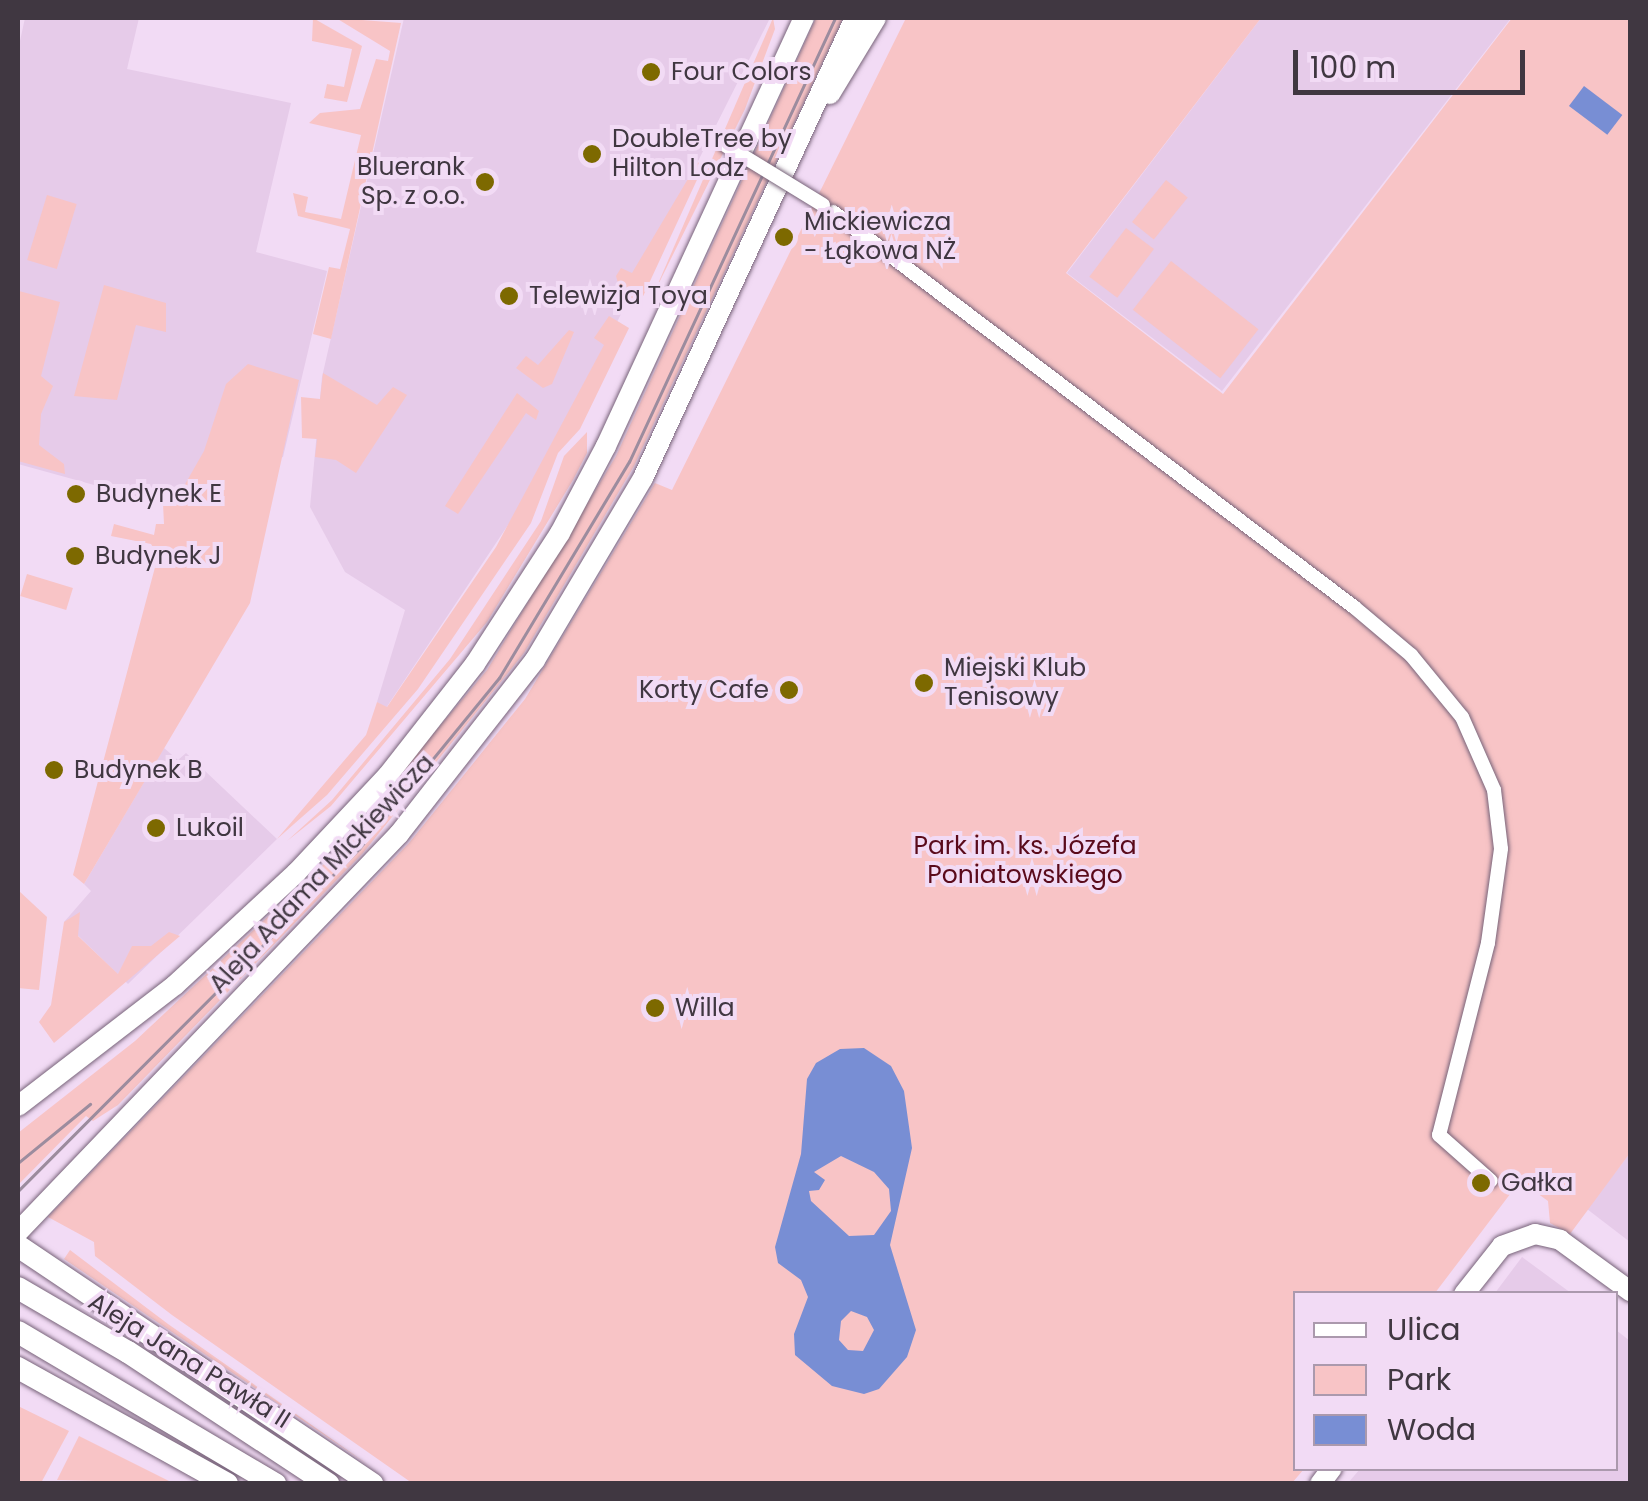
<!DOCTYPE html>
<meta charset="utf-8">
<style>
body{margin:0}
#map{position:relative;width:1648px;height:1501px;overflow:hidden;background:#f2dbf5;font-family:Poppins,sans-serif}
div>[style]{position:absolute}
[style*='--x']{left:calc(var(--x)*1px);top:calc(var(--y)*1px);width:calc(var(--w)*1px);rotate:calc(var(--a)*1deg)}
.built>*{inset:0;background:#e6cbe9}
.green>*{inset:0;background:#f8c4c6;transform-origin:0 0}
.water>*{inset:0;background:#788ed4;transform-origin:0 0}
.roads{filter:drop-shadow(0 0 2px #776379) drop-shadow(0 0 2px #776379)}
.street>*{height:14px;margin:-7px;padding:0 7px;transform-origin:7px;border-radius:7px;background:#fff}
.secondary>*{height:20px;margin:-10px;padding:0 10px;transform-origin:10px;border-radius:10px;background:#fff}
.primary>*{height:22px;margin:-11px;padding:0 11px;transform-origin:11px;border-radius:11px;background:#fff}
.tram>*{height:2.5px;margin:-1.25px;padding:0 1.25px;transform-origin:1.25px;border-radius:1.25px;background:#9c8c9e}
.bridges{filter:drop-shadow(0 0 2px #776379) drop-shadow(0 0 2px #776379)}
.street-bridge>*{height:14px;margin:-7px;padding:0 7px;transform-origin:7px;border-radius:7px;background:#fff}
.dots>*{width:28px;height:28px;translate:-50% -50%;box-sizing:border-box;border:5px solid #f2dbf5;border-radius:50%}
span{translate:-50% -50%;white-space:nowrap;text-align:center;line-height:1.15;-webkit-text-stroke:8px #f2dbf5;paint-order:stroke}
.poi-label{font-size:25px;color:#403741}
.left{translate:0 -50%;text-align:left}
.right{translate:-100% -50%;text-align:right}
.park-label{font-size:25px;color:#5a0a1b}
.street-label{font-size:25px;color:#403741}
.frame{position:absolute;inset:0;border:20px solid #403741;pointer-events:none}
.legend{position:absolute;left:1293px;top:1291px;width:325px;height:180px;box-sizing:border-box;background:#f2dbf5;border:2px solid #ab99ad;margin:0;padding:12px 18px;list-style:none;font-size:30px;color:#403741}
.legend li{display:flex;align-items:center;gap:20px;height:50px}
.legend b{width:50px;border:2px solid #ab99ad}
.scale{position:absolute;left:1293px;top:50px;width:232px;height:45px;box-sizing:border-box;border:5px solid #403741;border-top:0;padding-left:12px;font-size:30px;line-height:35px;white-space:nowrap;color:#403741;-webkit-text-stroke:8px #f2dbf5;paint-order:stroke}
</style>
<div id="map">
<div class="built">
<i style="clip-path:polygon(25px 18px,139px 18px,127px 69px,291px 103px,256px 252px,327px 271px,283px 457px,163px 504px,18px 464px,18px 50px)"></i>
<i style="clip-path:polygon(404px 18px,769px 20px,536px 483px,386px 708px,377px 702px,405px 610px,345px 572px,310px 507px,322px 377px)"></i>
<i style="clip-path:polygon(1261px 18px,1511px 18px,1222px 391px,1067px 273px)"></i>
<i style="clip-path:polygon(164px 748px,178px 760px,186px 753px,277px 839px,128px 984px,64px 922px,91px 891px,84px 884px)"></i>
<i style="clip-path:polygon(1630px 1153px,1630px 1242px,1587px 1209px)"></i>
<i style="clip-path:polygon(1522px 1257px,1571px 1293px,1495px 1293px)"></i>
<i style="clip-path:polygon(1616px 1330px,1630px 1341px,1630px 1483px,1348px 1483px,1360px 1469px,1616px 1468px)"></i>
</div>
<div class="green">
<i style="clip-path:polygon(313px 18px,362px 46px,347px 102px,324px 98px,327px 84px,344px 87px,352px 49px,312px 41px)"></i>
<i style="clip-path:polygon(336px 18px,401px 23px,331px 339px,313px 334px,329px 267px,340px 269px,350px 229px,298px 216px,293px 193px,308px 197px,305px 212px,341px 219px,361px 135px,309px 123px,320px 113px,360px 109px,376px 59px,388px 61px,390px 51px)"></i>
<i style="clip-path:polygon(773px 18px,775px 29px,745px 109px,654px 293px)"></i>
<i style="clip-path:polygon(816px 18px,843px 18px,634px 466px,524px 653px,363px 853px,118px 1105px,93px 1121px,86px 1116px,18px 1185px,18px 1133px,135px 1041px,323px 865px,487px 670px,616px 456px)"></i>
<i style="clip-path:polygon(906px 18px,1261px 18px,1066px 273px,1223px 394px,1512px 18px,1630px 18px,1630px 1153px,1570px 1234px,1550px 1223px,1548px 1201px,1520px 1181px,1435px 1293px,1296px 1294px,1296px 1468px,1304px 1469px,1292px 1483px,412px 1483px,172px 1315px,95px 1256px,94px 1242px,48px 1217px,409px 843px,525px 699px,655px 483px,672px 490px)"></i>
<i style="clip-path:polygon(698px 162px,702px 169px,639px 305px,623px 302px,616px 276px,621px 268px,632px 273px)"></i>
<i style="left:1166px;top:180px;width:28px;height:54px;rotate:39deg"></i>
<i style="left:47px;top:195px;width:31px;height:68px;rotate:17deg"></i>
<i style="left:1126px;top:228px;width:35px;height:61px;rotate:37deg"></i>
<i style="left:1171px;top:261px;width:111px;height:62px;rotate:38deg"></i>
<i style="clip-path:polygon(104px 285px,166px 303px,166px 332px,136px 325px,117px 400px,74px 396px)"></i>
<i style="clip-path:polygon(19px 291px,60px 302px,41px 376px,53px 386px,41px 414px,39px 445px,64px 464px,65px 474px,18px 461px)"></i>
<i style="clip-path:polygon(609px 316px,629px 328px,580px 429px,558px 453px,531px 523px,418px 689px,327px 795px,277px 839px,366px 735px,377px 702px,387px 707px,496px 547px,604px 345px,594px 338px)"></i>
<i style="clip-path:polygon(569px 330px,574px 332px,552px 384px,543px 388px,516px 368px,526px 356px,538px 365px)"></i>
<i style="clip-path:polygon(248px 364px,299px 380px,250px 603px,84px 884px,73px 875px,158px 556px,151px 544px,111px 536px,114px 524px,154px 535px,156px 524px,164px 524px,163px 504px,184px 486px,204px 451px,226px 384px)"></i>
<i style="clip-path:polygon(323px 373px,377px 405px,393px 387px,407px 395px,356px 473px,336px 460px,315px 457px,317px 439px,302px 438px,301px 397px,320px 399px)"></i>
<i style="clip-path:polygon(517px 393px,539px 411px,536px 420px,526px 413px,458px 514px,445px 506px)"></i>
<i style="clip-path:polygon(587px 432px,587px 453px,573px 480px,487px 622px,331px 806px,287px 841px,332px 800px,450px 659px,541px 521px,564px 456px)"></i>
<i style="left:27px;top:574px;width:48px;height:23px;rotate:17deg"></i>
<i style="clip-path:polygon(18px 890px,47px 917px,39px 990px,18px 988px)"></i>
<i style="clip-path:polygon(80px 912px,78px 936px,118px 974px,132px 946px,151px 946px,169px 932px,180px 936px,54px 1043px,39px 1022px,51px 1005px,64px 922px)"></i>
<i style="clip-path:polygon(70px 1250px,168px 1324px,373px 1468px,64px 1259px)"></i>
<i style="clip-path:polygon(18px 1406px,69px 1431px,41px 1483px,18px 1483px)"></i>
<i style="clip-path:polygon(79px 1436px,173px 1483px,57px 1480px)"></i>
</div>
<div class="water">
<i style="left:1584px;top:86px;width:48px;height:25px;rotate:37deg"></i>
<i style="clip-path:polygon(evenodd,864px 1048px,891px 1066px,904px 1091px,912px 1148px,890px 1245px,916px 1330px,907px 1357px,879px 1389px,864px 1394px,832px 1386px,795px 1355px,794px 1334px,808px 1297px,801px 1280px,778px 1263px,775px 1247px,801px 1154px,807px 1079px,816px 1063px,840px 1049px,864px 1048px,841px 1156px,874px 1172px,889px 1189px,891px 1211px,874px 1235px,849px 1236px,811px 1201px,809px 1191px,819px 1190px,825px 1180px,814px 1172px,841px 1156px,864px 1048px,851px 1311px,867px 1317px,874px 1330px,863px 1351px,848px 1350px,839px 1340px,841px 1321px,851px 1311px)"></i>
</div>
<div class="roads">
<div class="street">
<i style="--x:833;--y:212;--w:654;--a:37.17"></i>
<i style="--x:1354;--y:607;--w:75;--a:40.1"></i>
<i style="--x:1411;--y:655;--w:80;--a:50.6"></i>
<i style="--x:1462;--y:717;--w:80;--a:66.3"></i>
<i style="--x:1494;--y:790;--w:59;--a:83.2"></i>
<i style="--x:1501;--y:849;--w:95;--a:97.9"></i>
<i style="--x:1488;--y:943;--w:198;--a:104.3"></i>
<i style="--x:1439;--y:1135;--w:69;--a:41.5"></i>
</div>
<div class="secondary">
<i style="--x:830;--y:94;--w:89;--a:-58.8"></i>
<i style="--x:18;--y:1106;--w:198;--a:-37.6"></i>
<i style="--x:175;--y:985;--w:165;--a:-42.8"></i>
<i style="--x:296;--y:873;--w:134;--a:-46.8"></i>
<i style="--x:388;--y:775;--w:141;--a:-51.9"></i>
<i style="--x:475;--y:664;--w:156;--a:-57"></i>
<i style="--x:560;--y:533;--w:98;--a:-62.1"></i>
<i style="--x:606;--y:446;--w:472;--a:-65.2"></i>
<i style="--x:18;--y:1232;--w:551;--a:-46.25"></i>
<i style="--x:399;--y:834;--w:221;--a:-52"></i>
<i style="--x:535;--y:660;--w:212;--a:-59.3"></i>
<i style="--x:643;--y:478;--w:507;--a:-65.26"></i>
<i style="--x:1464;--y:1294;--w:61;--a:-51.6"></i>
<i style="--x:1502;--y:1246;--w:35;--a:-20"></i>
<i style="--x:1535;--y:1234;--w:26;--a:13"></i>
<i style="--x:1560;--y:1240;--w:87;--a:36.1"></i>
<i style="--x:1320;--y:1484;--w:20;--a:-53"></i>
</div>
<div class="primary">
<i style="--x:18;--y:1246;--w:427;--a:33.9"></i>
<i style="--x:18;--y:1288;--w:127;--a:30.2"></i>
<i style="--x:128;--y:1352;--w:240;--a:33.4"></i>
<i style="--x:18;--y:1332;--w:299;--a:30.6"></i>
<i style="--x:18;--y:1368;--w:239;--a:29"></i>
</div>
</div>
<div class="tram">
<i style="--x:18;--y:1163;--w:93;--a:-39.3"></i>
<i style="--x:18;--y:1191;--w:483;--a:-45.1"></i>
<i style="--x:359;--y:849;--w:221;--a:-50.7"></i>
<i style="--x:499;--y:678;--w:252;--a:-59"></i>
<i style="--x:629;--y:462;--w:489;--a:-65.1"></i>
</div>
<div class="bridges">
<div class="street-bridge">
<i style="--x:725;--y:145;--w:115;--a:31.5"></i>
</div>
</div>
<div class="dots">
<i style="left:651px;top:72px;background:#7d6900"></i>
<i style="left:592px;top:154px;background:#7d6900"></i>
<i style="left:485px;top:182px;background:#7d6900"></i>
<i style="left:784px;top:237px;background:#7d6900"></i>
<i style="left:509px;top:296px;background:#7d6900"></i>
<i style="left:76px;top:494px;background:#7d6900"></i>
<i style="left:75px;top:556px;background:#7d6900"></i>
<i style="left:924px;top:683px;background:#7d6900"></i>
<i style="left:789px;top:690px;background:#7d6900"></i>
<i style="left:54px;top:770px;background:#7d6900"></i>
<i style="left:156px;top:828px;background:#7d6900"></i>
<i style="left:655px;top:1008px;background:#7d6900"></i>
<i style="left:1481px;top:1183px;background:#7d6900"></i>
</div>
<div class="poi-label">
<span class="left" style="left:671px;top:72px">Four Colors</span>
<span class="left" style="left:612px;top:154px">DoubleTree by<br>Hilton Lodz</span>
<span class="right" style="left:465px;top:182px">Bluerank<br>Sp. z o.o.</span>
<span class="left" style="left:804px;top:237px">Mickiewicza<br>- Łąkowa NŻ</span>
<span class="left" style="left:529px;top:296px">Telewizja Toya</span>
<span class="left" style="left:96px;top:494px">Budynek E</span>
<span class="left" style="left:95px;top:556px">Budynek J</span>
<span class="left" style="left:944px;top:683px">Miejski Klub<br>Tenisowy</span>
<span class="right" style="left:769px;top:690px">Korty Cafe</span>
<span class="left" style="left:74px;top:770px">Budynek B</span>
<span class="left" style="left:176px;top:828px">Lukoil</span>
<span class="left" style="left:675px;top:1008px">Willa</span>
<span class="left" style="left:1501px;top:1183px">Gałka</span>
</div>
<div class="park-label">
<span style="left:1025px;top:861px">Park im. ks. Józefa<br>Poniatowskiego</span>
</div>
<div class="street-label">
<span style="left:322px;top:874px;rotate:-47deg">Aleja Adama Mickiewicza</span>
<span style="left:189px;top:1361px;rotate:32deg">Aleja Jana Pawła II</span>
</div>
<div class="frame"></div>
<ul class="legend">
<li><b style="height:12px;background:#fff"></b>Ulica</li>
<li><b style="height:28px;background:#f8c4c6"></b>Park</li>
<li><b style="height:28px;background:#788ed4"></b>Woda</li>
</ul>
<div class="scale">100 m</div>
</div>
